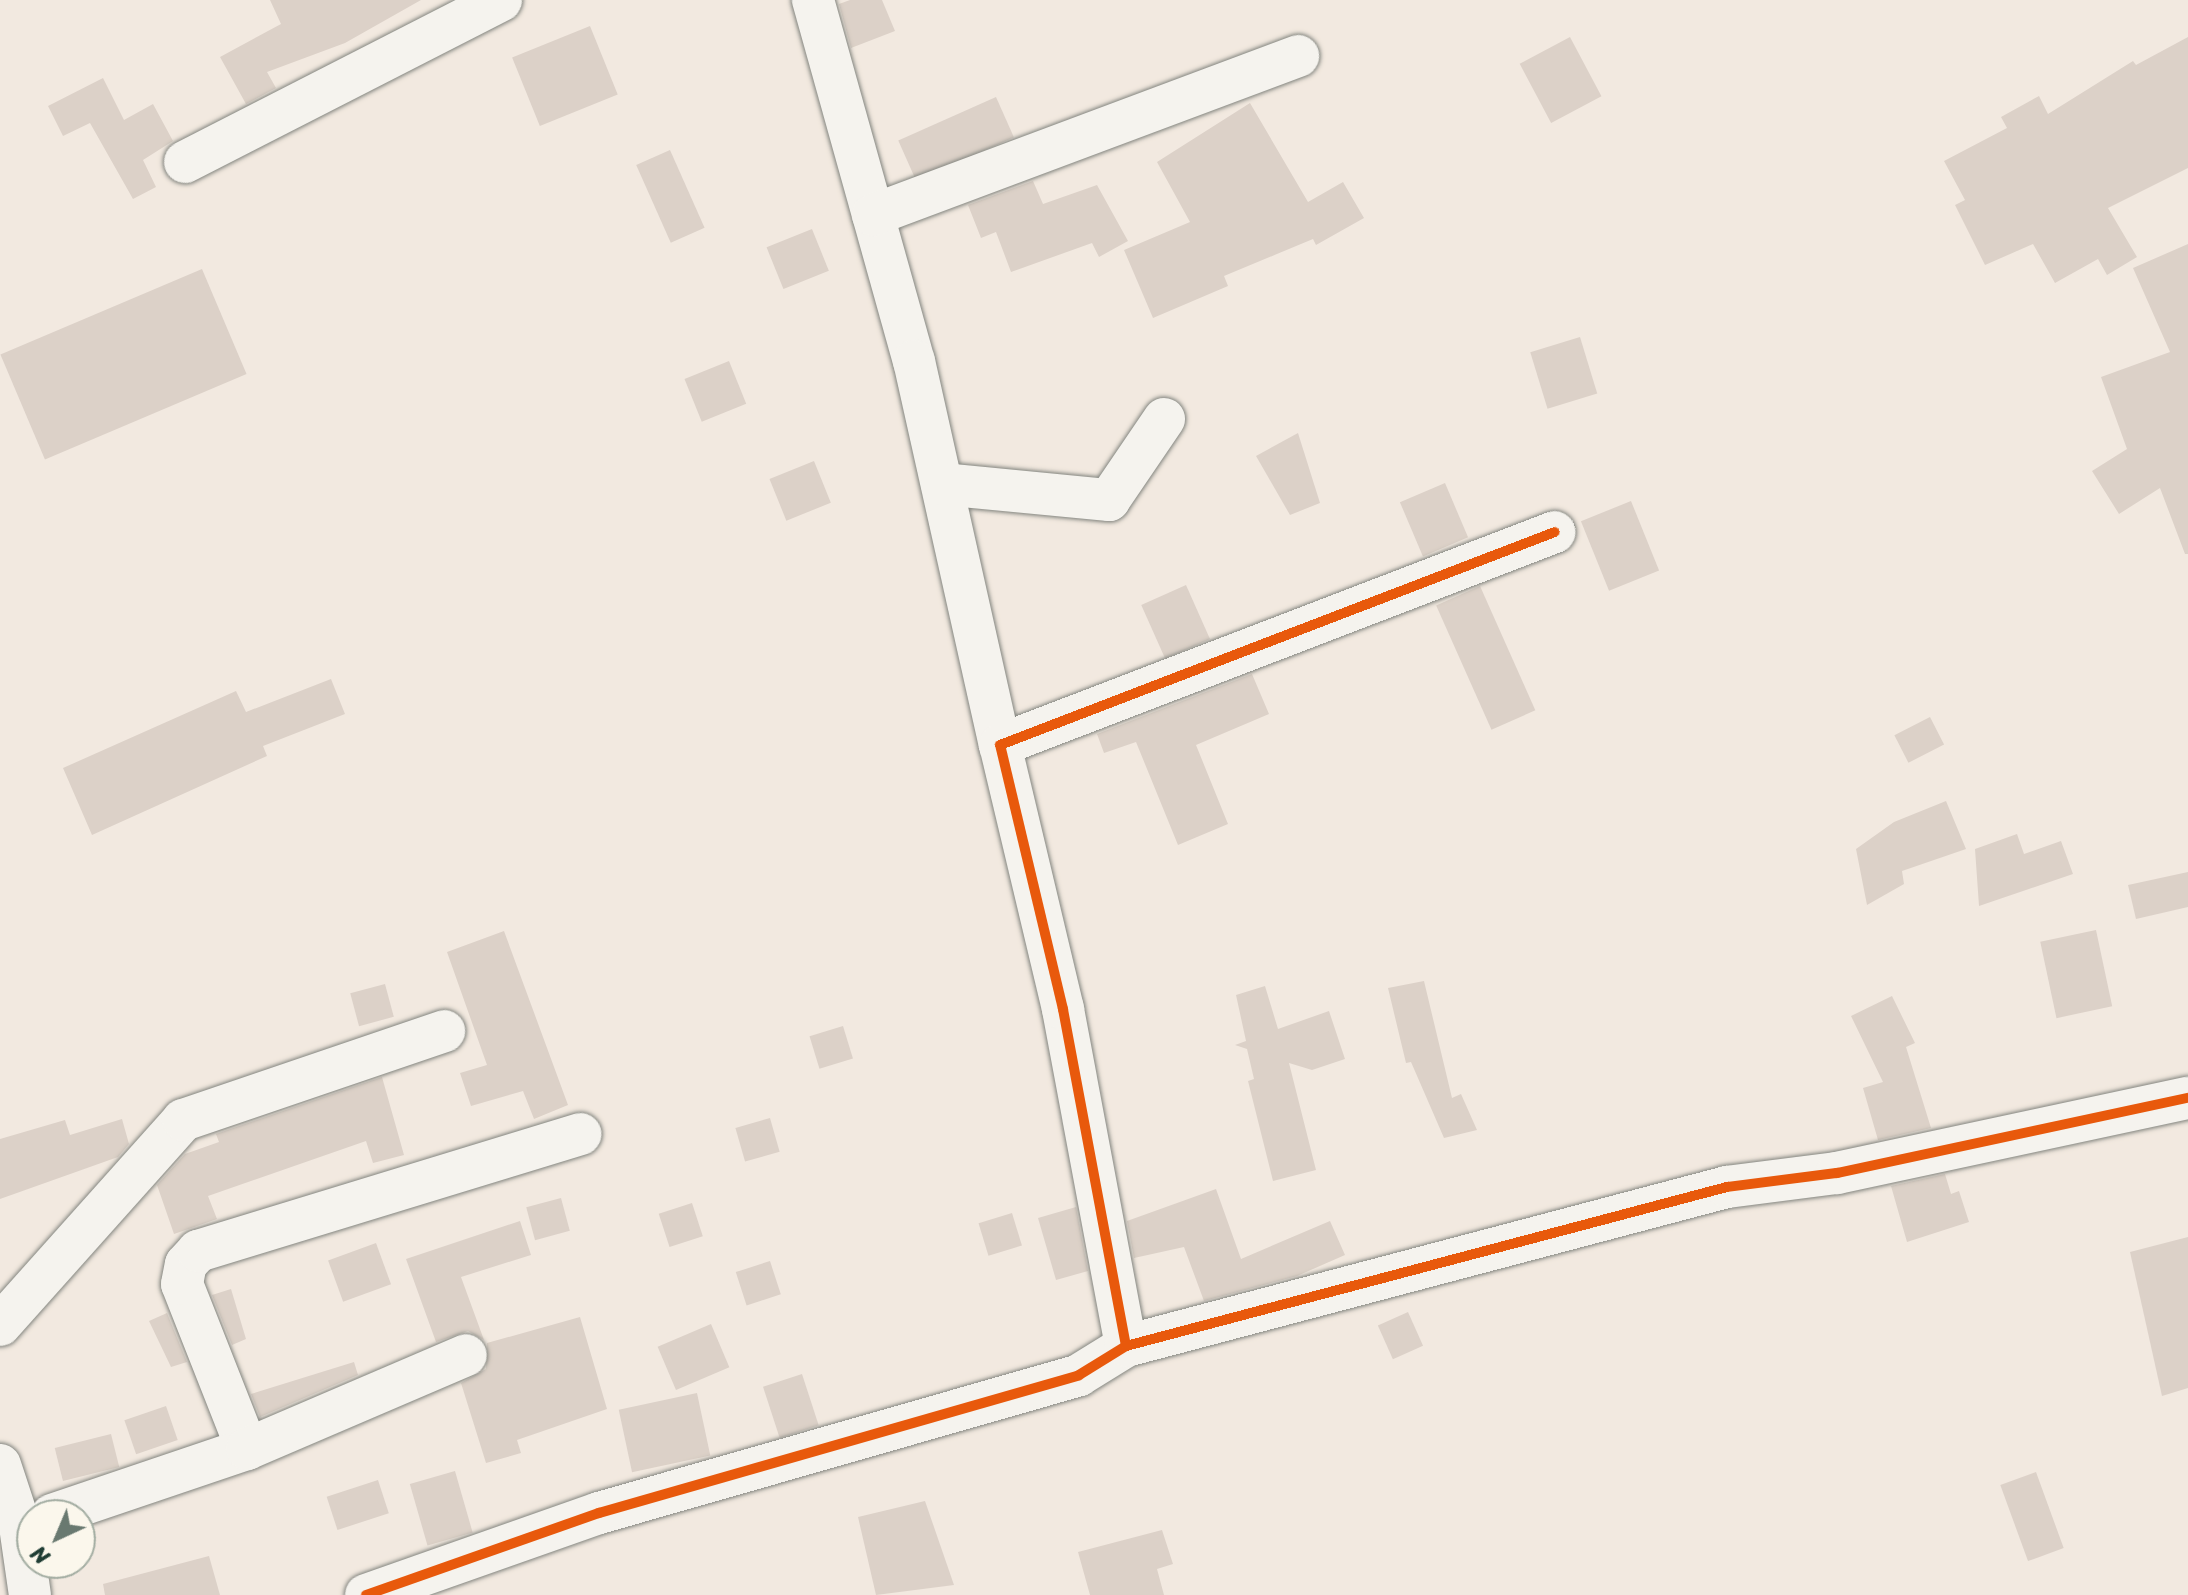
<!DOCTYPE html>
<style>
body{margin:0}
#map{position:relative;width:2188px;height:1595px;overflow:hidden;background:#f2e9e0;font-family:Sriracha,sans-serif}
div>[style]{position:absolute}
[style*='--x']{left:calc(var(--x)*1px);top:calc(var(--y)*1px);width:calc(var(--w)*1px);rotate:calc(var(--a)*1deg)}
.building>*{inset:0;background:#dcd1c8;transform-origin:0 0}
.roads{filter:drop-shadow(0 0 2px #83857f) drop-shadow(0 0 2px #83857f)}
.minor>*{height:42px;margin:-21px;padding:0 21px;transform-origin:21px;border-radius:21px;background:#f5f3ee}
.cycleway>*{height:10px;margin:-5px;padding:0 5px;transform-origin:5px;border-radius:5px;background:#e8590c}
span{translate:-50% -50%;white-space:nowrap;text-align:center;line-height:1.15;-webkit-text-stroke:6px #fbf7ec;paint-order:stroke}
.north{position:absolute;left:16px;top:1499px;width:80px;height:80px;box-sizing:border-box;background:#fbf7ec;border:2px solid #a3ada2;border-radius:50%;rotate:224deg;font-size:22px;font-weight:700;line-height:32px;text-align:center;color:#1f3d34}
.north::after{content:'';display:block;margin:auto;width:28px;height:36px;background:#697970;clip-path:polygon(50% 0,100% 100%,50% 72%,0 100%)}
</style>
<div id="map">
<div class="building">
<i style="clip-path:polygon(270px 0,421px 0,345px 43px,267px 72px,276px 88px,246px 104px,220px 57px,281px 24px)"></i>
<i style="clip-path:polygon(850px 0,882px 0,895px 31px,851px 48px,839px 4px)"></i>
<i style="left:590px;top:26px;width:74px;height:84px;rotate:68deg"></i>
<i style="left:1570px;top:37px;width:67px;height:57px;rotate:62deg"></i>
<i style="clip-path:polygon(2188px 37px,2188px 168px,2108px 208px,2137px 257px,2107px 275px,2098px 259px,2055px 283px,2033px 244px,1985px 265px,1955px 205px,1965px 200px,1944px 161px,2007px 128px,2001px 117px,2039px 96px,2048px 114px,2133px 61px,2136px 65px)"></i>
<i style="clip-path:polygon(103px 78px,124px 120px,153px 104px,173px 141px,143px 160px,156px 187px,133px 199px,90px 123px,63px 136px,48px 106px)"></i>
<i style="left:996px;top:97px;width:44px;height:107px;rotate:66deg"></i>
<i style="clip-path:polygon(1250px 103px,1308px 202px,1343px 182px,1364px 218px,1316px 245px,1313px 239px,1224px 276px,1228px 286px,1153px 318px,1124px 250px,1190px 222px,1157px 162px)"></i>
<i style="left:670px;top:150px;width:85px;height:37px;rotate:66deg"></i>
<i style="clip-path:polygon(1033px 181px,1043px 204px,1097px 185px,1128px 241px,1099px 257px,1092px 243px,1011px 272px,996px 232px,981px 238px,968px 205px)"></i>
<i style="left:812px;top:229px;width:45px;height:49px;rotate:68deg"></i>
<i style="clip-path:polygon(2188px 244px,2188px 554px,2185px 554px,2160px 488px,2119px 514px,2092px 471px,2127px 449px,2101px 377px,2170px 352px,2133px 268px)"></i>
<i style="left:202px;top:269px;width:114px;height:219px;rotate:67deg"></i>
<i style="left:1580px;top:337px;width:59px;height:52px;rotate:73deg"></i>
<i style="left:729px;top:361px;width:46px;height:48px;rotate:68deg"></i>
<i style="clip-path:polygon(1298px 433px,1320px 503px,1290px 515px,1256px 456px)"></i>
<i style="left:814px;top:461px;width:45px;height:48px;rotate:68deg"></i>
<i style="left:1445px;top:483px;width:59px;height:49px;rotate:67deg"></i>
<i style="left:1631px;top:501px;width:75px;height:54px;rotate:68deg"></i>
<i style="left:1186px;top:585px;width:59px;height:49px;rotate:66deg"></i>
<i style="left:1480px;top:586px;width:136px;height:48px;rotate:66deg"></i>
<i style="clip-path:polygon(1252px 674px,1269px 714px,1196px 745px,1228px 824px,1178px 845px,1136px 742px,1104px 753px,1097px 734px)"></i>
<i style="clip-path:polygon(331px 679px,345px 714px,263px 746px,267px 756px,92px 835px,63px 768px,236px 691px,246px 712px)"></i>
<i style="left:1930px;top:717px;width:31px;height:40px;rotate:63deg"></i>
<i style="clip-path:polygon(1946px 801px,1966px 849px,1902px 871px,1904px 884px,1867px 905px,1856px 849px,1894px 822px)"></i>
<i style="clip-path:polygon(2017px 834px,2024px 854px,2061px 841px,2073px 874px,1979px 906px,1975px 849px)"></i>
<i style="clip-path:polygon(2188px 872px,2188px 907px,2136px 919px,2128px 885px)"></i>
<i style="left:2096px;top:930px;width:78px;height:57px;rotate:78deg"></i>
<i style="clip-path:polygon(504px 931px,568px 1105px,534px 1119px,523px 1091px,471px 1106px,460px 1073px,487px 1065px,447px 952px)"></i>
<i style="clip-path:polygon(1424px 981px,1452px 1098px,1461px 1094px,1477px 1130px,1444px 1138px,1411px 1062px,1406px 1063px,1388px 988px)"></i>
<i style="left:385px;top:984px;width:34px;height:36px;rotate:75deg"></i>
<i style="clip-path:polygon(1265px 986px,1278px 1029px,1329px 1011px,1345px 1059px,1312px 1070px,1289px 1063px,1316px 1170px,1273px 1181px,1248px 1081px,1254px 1079px,1247px 1049px,1235px 1045px,1246px 1041px,1236px 995px)"></i>
<i style="clip-path:polygon(1892px 996px,1915px 1043px,1906px 1047px,1931px 1128px,1878px 1140px,1863px 1088px,1883px 1082px,1851px 1016px)"></i>
<i style="left:843px;top:1026px;width:34px;height:35px;rotate:73deg"></i>
<i style="clip-path:polygon(382px 1077px,404px 1155px,373px 1163px,366px 1141px,208px 1196px,217px 1219px,174px 1234px,157px 1185px,185px 1154px,219px 1142px,216px 1134px)"></i>
<i style="left:770px;top:1118px;width:35px;height:36px;rotate:74deg"></i>
<i style="clip-path:polygon(122px 1119px,129px 1144px,118px 1157px,0 1199px,0 1139px,65px 1120px,70px 1135px)"></i>
<i style="clip-path:polygon(1945px 1174px,1951px 1194px,1959px 1191px,1969px 1222px,1907px 1242px,1891px 1186px)"></i>
<i style="clip-path:polygon(1216px 1189px,1241px 1259px,1330px 1221px,1345px 1255px,1297px 1276px,1204px 1301px,1184px 1247px,1134px 1258px,1127px 1221px)"></i>
<i style="left:561px;top:1198px;width:34px;height:36px;rotate:75deg"></i>
<i style="left:692px;top:1203px;width:35px;height:35px;rotate:72deg"></i>
<i style="clip-path:polygon(1076px 1207px,1088px 1271px,1056px 1280px,1038px 1218px)"></i>
<i style="left:1012px;top:1213px;width:34px;height:35px;rotate:73deg"></i>
<i style="clip-path:polygon(520px 1221px,531px 1255px,461px 1277px,484px 1340px,468px 1331px,436px 1342px,406px 1259px)"></i>
<i style="clip-path:polygon(2188px 1237px,2188px 1388px,2162px 1396px,2130px 1252px)"></i>
<i style="left:376px;top:1243px;width:44px;height:51px;rotate:70deg"></i>
<i style="left:770px;top:1261px;width:35px;height:36px;rotate:72deg"></i>
<i style="clip-path:polygon(231px 1289px,246px 1339px,232px 1345px,212px 1295px)"></i>
<i style="left:1408px;top:1312px;width:37px;height:33px;rotate:66deg"></i>
<i style="clip-path:polygon(167px 1313px,187px 1362px,171px 1367px,149px 1321px)"></i>
<i style="clip-path:polygon(580px 1317px,607px 1409px,517px 1440px,521px 1453px,486px 1463px,461px 1383px,486px 1369px,487px 1343px)"></i>
<i style="left:711px;top:1324px;width:47px;height:58px;rotate:67deg"></i>
<i style="clip-path:polygon(354px 1362px,358px 1375px,260px 1417px,251px 1394px)"></i>
<i style="left:802px;top:1374px;width:54px;height:41px;rotate:72deg"></i>
<i style="left:697px;top:1393px;width:64px;height:80px;rotate:78deg"></i>
<i style="left:166px;top:1406px;width:36px;height:44px;rotate:71deg"></i>
<i style="left:111px;top:1434px;width:34px;height:58px;rotate:76deg"></i>
<i style="left:455px;top:1471px;width:64px;height:47px;rotate:74deg"></i>
<i style="left:2036px;top:1472px;width:81px;height:38px;rotate:70deg"></i>
<i style="left:378px;top:1480px;width:35px;height:54px;rotate:72deg"></i>
<i style="clip-path:polygon(925px 1501px,954px 1585px,876px 1595px,858px 1517px)"></i>
<i style="clip-path:polygon(1162px 1530px,1173px 1564px,1157px 1569px,1164px 1595px,1090px 1595px,1078px 1552px)"></i>
<i style="clip-path:polygon(209px 1556px,220px 1595px,105px 1595px,103px 1584px)"></i>
</div>
<div class="roads">
<div class="minor">
<i style="--x:813;--y:0;--w:375;--a:74.4"></i>
<i style="--x:914;--y:361;--w:394;--a:77.4"></i>
<i style="--x:185;--y:162;--w:355;--a:-27.1"></i>
<i style="--x:873;--y:215;--w:454;--a:-20.5"></i>
<i style="--x:942;--y:484;--w:168;--a:5.5"></i>
<i style="--x:1109;--y:500;--w:98;--a:-55.8"></i>
<i style="--x:0;--y:1325;--w:275;--a:-48.2"></i>
<i style="--x:183;--y:1120;--w:276;--a:-18.8"></i>
<i style="--x:1126;--y:1346;--w:343;--a:-100.6"></i>
<i style="--x:1063;--y:1009;--w:271;--a:-103.4"></i>
<i style="--x:1000;--y:745;--w:594;--a:-21"></i>
<i style="--x:247;--y:1449;--w:177;--a:-111.5"></i>
<i style="--x:182;--y:1284;--w:20;--a:-79"></i>
<i style="--x:186;--y:1264;--w:18;--a:-47"></i>
<i style="--x:198;--y:1251;--w:400;--a:-17"></i>
<i style="--x:0;--y:1465;--w:64;--a:71.8"></i>
<i style="--x:20;--y:1526;--w:70;--a:81.8"></i>
<i style="--x:52;--y:1515;--w:206;--a:-18.7"></i>
<i style="--x:247;--y:1449;--w:238;--a:-23.2"></i>
<i style="--x:366;--y:1595;--w:247;--a:-19.4"></i>
<i style="--x:599;--y:1513;--w:499;--a:-16"></i>
<i style="--x:1079;--y:1375;--w:55;--a:-31.7"></i>
<i style="--x:1126;--y:1346;--w:622;--a:-14.82"></i>
<i style="--x:1727;--y:1187;--w:111;--a:-7.3"></i>
<i style="--x:1837;--y:1173;--w:359;--a:-12.1"></i>
</div>
</div>
<div class="cycleway">
<i style="--x:1126;--y:1346;--w:343;--a:-100.6"></i>
<i style="--x:1063;--y:1009;--w:271;--a:-103.4"></i>
<i style="--x:1000;--y:745;--w:594;--a:-21"></i>
<i style="--x:366;--y:1595;--w:247;--a:-19.4"></i>
<i style="--x:599;--y:1513;--w:499;--a:-16"></i>
<i style="--x:1079;--y:1375;--w:55;--a:-31.7"></i>
<i style="--x:1126;--y:1346;--w:622;--a:-14.82"></i>
<i style="--x:1727;--y:1187;--w:111;--a:-7.3"></i>
<i style="--x:1837;--y:1173;--w:359;--a:-12.1"></i>
</div>
<div class="north">N</div>
</div>
